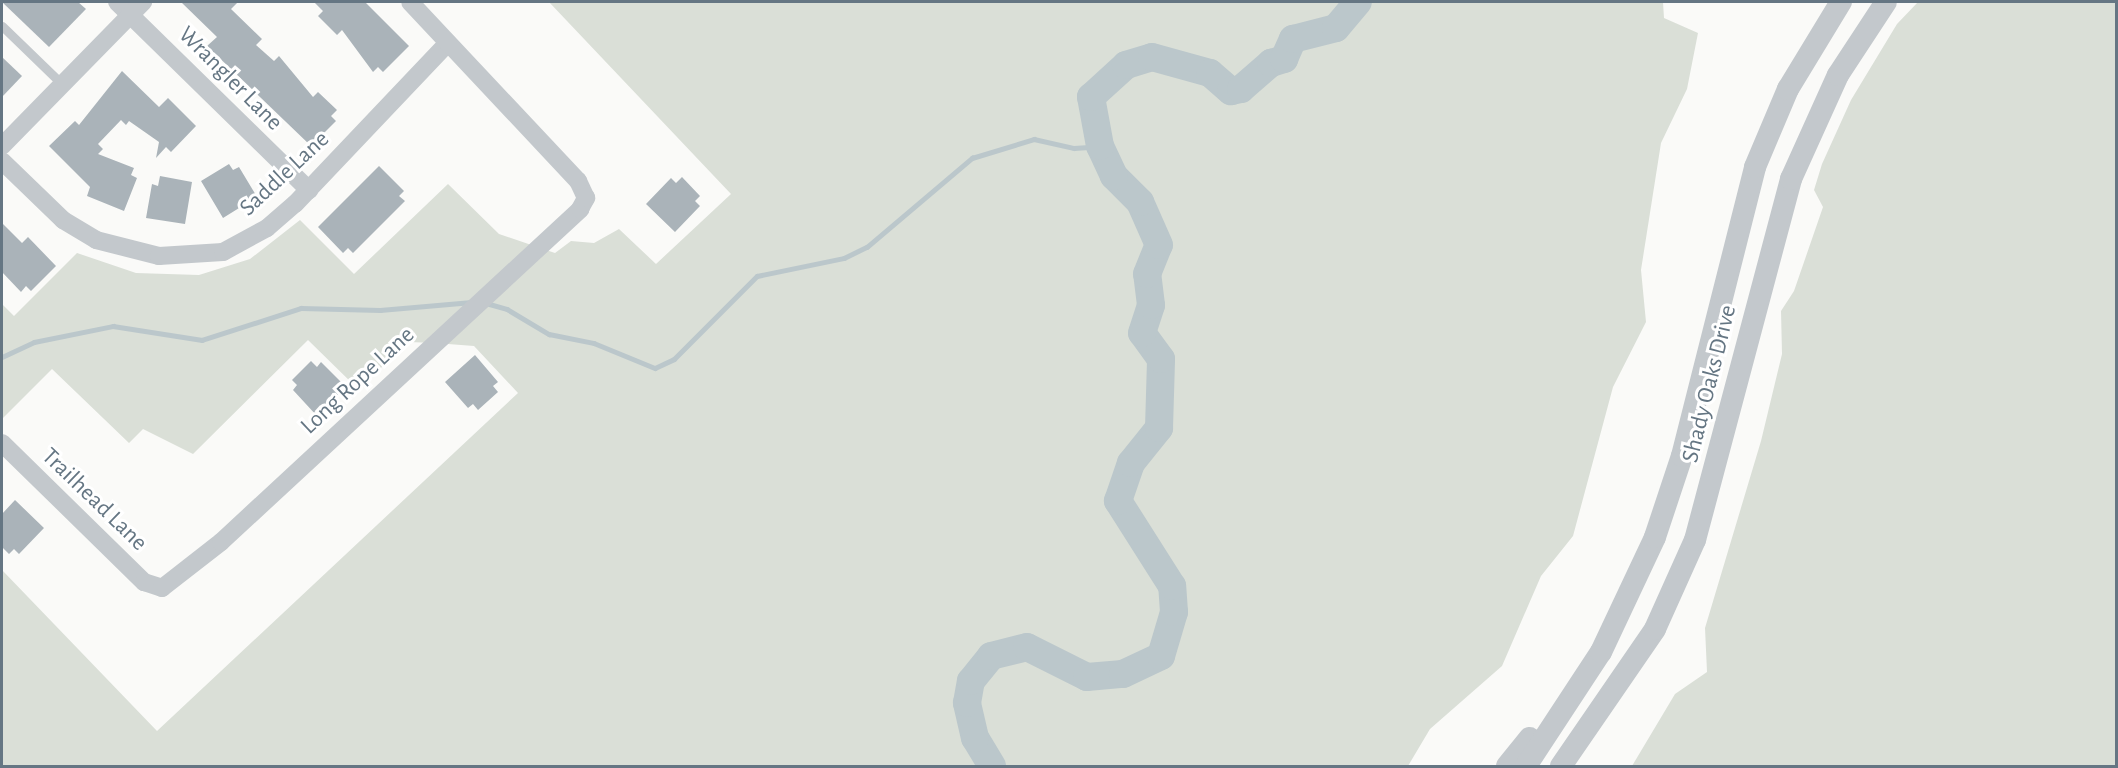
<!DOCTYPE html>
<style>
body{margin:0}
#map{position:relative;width:2118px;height:768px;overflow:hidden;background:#fafaf8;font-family:"Alegreya Sans",sans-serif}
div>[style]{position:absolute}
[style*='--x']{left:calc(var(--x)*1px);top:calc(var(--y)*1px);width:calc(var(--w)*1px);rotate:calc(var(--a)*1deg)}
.green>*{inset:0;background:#dadfd7}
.stream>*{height:4.5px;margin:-2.25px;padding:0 2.25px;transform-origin:2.25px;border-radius:2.25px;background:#bbc7cb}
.river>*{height:28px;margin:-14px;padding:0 14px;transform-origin:14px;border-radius:14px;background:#bbc7cb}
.building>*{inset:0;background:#aab3b9}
.service>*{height:9px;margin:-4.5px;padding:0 4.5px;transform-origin:4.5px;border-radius:4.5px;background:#c3c8cc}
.minor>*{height:18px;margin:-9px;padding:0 9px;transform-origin:9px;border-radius:9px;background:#c3c8cc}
.tertiary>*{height:22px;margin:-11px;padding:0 11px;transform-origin:11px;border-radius:11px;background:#c3c8cc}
span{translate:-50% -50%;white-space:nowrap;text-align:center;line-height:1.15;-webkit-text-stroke:6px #fff;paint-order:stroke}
.street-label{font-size:24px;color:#657683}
.frame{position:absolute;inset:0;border:3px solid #657683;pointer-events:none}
</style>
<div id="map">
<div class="green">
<i style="clip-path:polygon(549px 2px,1663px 2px,1664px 18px,1698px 33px,1687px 89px,1661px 143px,1641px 270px,1646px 322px,1613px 387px,1573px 536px,1541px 576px,1502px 666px,1430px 729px,1408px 766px,2px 766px,2px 570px,157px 731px,518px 393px,474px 346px,435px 343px,409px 342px,358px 389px,308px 340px,193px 454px,143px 429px,129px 443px,52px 369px,2px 419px,2px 304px,14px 316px,77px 253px,136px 273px,199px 275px,250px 259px,300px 220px,354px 274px,448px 184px,499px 234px,555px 253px,571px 241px,594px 243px,619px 229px,656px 264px,731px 194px)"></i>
<i style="clip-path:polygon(1918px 2px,2116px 2px,2116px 766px,1632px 766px,1675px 694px,1707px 672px,1705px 628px,1761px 441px,1782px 354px,1781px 311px,1794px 291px,1823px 207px,1814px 190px,1822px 164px,1851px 100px,1897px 24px)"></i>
</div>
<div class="stream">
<i style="--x:486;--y:303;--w:22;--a:16"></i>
<i style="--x:507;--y:309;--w:49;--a:30.8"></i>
<i style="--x:549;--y:334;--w:46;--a:11.3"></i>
<i style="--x:594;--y:343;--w:66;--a:22.3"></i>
<i style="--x:655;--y:368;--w:21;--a:-25"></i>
<i style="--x:674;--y:359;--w:117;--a:-45"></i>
<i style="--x:757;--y:276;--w:89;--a:-11.7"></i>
<i style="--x:844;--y:258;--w:25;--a:-26"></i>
<i style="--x:867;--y:247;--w:138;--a:-40.3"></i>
<i style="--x:972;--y:158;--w:65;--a:-17"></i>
<i style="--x:1034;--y:139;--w:41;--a:12.7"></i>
<i style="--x:1074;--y:148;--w:26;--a:-4"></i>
<i style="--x:2;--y:357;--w:35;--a:-25"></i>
<i style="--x:34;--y:342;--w:81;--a:-11.4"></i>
<i style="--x:113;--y:326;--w:90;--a:8.9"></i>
<i style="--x:202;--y:340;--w:104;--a:-17.9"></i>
<i style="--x:301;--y:308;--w:79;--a:1.5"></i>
<i style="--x:380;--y:310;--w:92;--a:-5"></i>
</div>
<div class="river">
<i style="--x:992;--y:766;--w:33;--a:-121"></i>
<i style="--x:975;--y:738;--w:36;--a:-103"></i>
<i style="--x:967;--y:703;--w:22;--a:-80"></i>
<i style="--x:971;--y:681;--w:32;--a:-51"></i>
<i style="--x:991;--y:656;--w:37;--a:-14"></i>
<i style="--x:1027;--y:647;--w:67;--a:26.6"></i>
<i style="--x:1087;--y:677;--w:36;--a:-5"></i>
<i style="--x:1123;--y:674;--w:42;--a:-25.3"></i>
<i style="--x:1161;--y:656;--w:46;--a:-73.5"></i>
<i style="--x:1174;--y:612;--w:26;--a:-94"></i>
<i style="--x:1172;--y:586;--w:101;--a:-122.4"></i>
<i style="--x:1118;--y:501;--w:40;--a:-71.1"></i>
<i style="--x:1131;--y:463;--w:45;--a:-51.3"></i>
<i style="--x:1159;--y:428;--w:69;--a:-88.3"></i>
<i style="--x:1161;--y:359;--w:32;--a:-126"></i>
<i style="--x:1142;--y:333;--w:29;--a:-72"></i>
<i style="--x:1151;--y:305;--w:31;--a:-97"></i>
<i style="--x:1147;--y:274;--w:31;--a:-68"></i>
<i style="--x:1159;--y:245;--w:47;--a:-113.8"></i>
<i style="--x:1140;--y:202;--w:37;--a:-135"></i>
<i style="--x:1114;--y:176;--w:33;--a:-115"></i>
<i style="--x:1100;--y:146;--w:50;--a:-100.4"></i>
<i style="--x:1091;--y:97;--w:47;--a:-42.4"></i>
<i style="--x:1126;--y:65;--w:27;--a:-17"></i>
<i style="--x:1152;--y:57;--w:60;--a:15.4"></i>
<i style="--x:1210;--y:73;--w:28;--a:41"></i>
<i style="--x:1231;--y:91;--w:10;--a:-11"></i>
<i style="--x:1241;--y:89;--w:40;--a:-41"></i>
<i style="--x:1271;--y:63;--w:14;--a:-17"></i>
<i style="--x:1284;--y:59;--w:22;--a:-66"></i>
<i style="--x:1293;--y:39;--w:44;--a:-14.3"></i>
<i style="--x:1336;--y:28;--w:34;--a:-50"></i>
</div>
<div class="building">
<i style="clip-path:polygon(2px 2px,78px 2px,86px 9px,49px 47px)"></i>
<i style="clip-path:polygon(181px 2px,238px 2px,231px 9px,262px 39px,256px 45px,274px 61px,279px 56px,313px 97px,318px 92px,337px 110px,331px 116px,336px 121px,311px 146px,207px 46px,217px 37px)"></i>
<i style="clip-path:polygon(314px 2px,365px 2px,409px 46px,383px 72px,378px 67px,373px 72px,342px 30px,337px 35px,318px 16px,323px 11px)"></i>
<i style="clip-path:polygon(2px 57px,22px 76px,2px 97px)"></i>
<i style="clip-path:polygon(122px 71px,159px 107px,168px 98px,196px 126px,171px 152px,166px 147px,156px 158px,159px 142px,129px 121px,126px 125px,121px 120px,98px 144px,103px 149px,98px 154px,134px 168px,131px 175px,137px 178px,124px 211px,87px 196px,90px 187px,49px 146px,75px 121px,79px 125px)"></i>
<i style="clip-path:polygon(229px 164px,233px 170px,239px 167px,257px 197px,223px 218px,201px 181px)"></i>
<i style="clip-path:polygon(379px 166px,404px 191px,399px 196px,405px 201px,353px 253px,348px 248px,343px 253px,318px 227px)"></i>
<i style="clip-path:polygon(160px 176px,192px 182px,185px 224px,146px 218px,152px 184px,158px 186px)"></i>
<i style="clip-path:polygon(682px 177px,700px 196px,695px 201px,700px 206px,675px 232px,646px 204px,671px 178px,676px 183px)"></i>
<i style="clip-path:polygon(2px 223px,22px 243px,28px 237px,56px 266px,31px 291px,26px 286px,21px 292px,2px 272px)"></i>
<i style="clip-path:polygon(475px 355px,498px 382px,493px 386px,498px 392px,478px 410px,473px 404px,468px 408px,445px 382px)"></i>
<i style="clip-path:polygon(311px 361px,317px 367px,321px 362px,346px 387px,317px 416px,293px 390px,297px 385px,292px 380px)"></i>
<i style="clip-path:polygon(15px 500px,44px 528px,19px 554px,14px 549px,9px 554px,2px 547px,2px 514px)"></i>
</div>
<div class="service">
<i style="--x:2;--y:26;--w:83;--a:44"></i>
</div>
<div class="minor">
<i style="--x:117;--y:2;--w:269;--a:44.4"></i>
<i style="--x:2;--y:146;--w:202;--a:-45.6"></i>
<i style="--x:2;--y:161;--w:85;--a:44"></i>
<i style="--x:63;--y:220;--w:39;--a:31"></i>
<i style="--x:96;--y:240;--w:65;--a:14.3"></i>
<i style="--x:159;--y:256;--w:64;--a:-3.6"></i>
<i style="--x:223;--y:252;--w:50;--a:-28.6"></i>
<i style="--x:267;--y:228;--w:37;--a:-41"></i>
<i style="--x:295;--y:204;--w:222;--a:-46.5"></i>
<i style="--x:2;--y:443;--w:199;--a:44.4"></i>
<i style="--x:144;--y:582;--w:19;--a:18"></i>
<i style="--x:162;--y:588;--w:75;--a:-37.9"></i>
<i style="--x:221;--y:542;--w:490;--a:-42.8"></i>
<i style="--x:580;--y:209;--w:13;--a:-61"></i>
<i style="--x:586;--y:198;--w:19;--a:-115"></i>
<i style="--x:578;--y:181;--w:245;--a:-133.2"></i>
</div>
<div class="tertiary">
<i style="--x:1507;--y:766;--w:36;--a:-51"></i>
<i style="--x:1526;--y:766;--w:136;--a:-56.7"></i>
<i style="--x:1601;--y:652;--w:127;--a:-64.8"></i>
<i style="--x:1655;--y:537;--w:85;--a:-71.6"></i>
<i style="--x:1682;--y:456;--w:298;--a:-75.8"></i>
<i style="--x:1755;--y:167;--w:85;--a:-67.1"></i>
<i style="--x:1788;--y:89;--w:102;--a:-58.7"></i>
<i style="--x:1561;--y:766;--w:166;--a:-55.5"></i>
<i style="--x:1655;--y:629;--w:98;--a:-65.8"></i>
<i style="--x:1695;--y:540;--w:374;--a:-75.1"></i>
<i style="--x:1791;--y:179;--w:114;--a:-65.7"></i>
<i style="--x:1838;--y:75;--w:87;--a:-56.7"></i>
</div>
<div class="street-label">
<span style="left:230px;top:79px;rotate:45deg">Wrangler Lane</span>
<span style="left:285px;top:174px;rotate:-43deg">Saddle Lane</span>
<span style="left:358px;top:381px;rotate:-43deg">Long Rope Lane</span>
<span style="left:1710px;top:384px;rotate:-76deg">Shady Oaks Drive</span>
<span style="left:94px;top:500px;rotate:44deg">Trailhead Lane</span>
</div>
<div class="frame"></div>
</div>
